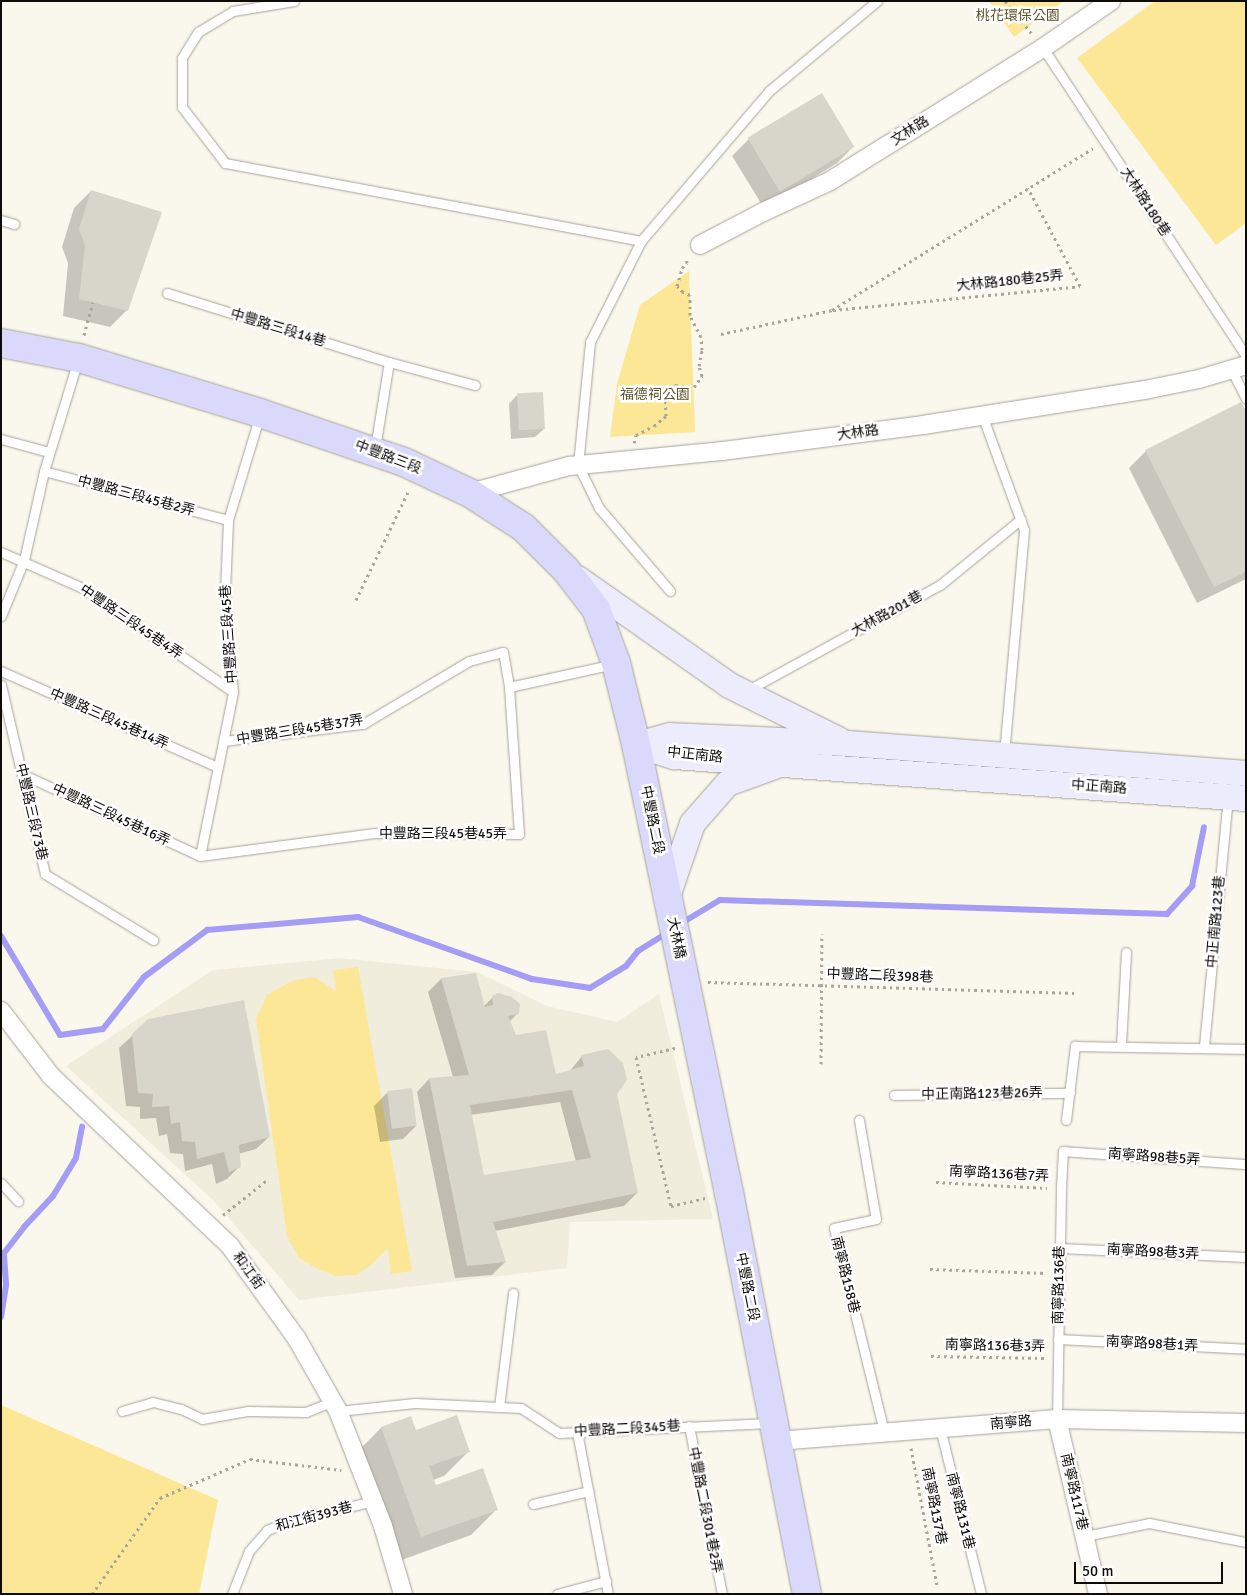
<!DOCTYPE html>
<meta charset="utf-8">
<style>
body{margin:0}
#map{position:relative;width:1247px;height:1595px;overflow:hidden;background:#faf7ed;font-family:Signika,"Noto Sans TC",sans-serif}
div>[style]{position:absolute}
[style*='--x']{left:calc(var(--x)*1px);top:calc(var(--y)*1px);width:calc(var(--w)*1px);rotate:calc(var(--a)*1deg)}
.built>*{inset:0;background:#f1eddc}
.green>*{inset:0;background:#fbe796}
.shadow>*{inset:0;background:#0003}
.stream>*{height:6px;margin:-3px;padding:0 3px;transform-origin:3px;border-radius:3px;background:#a49cf5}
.building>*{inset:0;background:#d8d5cb;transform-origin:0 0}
.path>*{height:3px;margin-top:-1.5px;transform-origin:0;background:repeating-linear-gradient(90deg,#a8a69e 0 2.5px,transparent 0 6.5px)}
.roads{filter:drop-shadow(0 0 1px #a6a49a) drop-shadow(0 0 1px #a6a49a)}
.lane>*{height:9px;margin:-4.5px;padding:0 4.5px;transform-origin:4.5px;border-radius:4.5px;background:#fff}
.street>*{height:18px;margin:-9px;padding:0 9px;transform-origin:9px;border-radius:9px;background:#fff}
.secondary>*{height:25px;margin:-12.5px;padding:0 12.5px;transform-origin:12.5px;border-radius:12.5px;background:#edecfd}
.primary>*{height:28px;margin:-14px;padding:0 14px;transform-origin:14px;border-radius:14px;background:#dbd9fb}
span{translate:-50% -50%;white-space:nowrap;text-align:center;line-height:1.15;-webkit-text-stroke:5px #fff;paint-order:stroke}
.park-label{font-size:14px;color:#5f5429}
.street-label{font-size:14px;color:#0d0c09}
.frame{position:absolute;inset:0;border:2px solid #0d0c09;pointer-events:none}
.scale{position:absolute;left:1074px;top:1562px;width:149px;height:22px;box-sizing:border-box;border:2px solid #0d0c09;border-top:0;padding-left:6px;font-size:15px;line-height:18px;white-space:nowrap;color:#0d0c09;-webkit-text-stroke:4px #fff;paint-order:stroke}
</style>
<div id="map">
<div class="built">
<i style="clip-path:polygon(340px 958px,477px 972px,547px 1006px,617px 1022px,659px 994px,713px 1219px,570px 1222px,567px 1268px,299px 1300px,214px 1201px,66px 1066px,213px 970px)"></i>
</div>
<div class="green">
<i style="clip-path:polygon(989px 1px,1064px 1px,1014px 37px)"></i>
<i style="clip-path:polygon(1155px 1px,1246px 1px,1246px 223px,1216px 245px,1077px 58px)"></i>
<i style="clip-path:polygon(689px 271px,695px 432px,610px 437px,617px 384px,640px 305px)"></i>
<i style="clip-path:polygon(358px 967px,412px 1271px,391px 1274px,388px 1248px,372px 1264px,357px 1275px,336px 1276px,318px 1269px,299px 1258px,287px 1236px,256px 1019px,267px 995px,292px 981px,314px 977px,336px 991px,333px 970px)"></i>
<i style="clip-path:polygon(1px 1405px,218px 1500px,199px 1594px,1px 1594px)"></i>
</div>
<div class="shadow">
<i style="clip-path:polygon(749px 139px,854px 146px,837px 163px,764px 208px,732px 156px)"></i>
<i style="clip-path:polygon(91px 191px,127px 310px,110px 327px,63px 316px,68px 263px,62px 247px,74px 208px)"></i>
<i style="clip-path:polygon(517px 395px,544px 429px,535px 437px,511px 439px,509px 404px)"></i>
<i style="clip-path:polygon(1246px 414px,1246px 579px,1197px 603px,1129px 468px,1146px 451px)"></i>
<i style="clip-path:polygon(evenodd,475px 975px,483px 1007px,493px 997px,518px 1013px,509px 1022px,515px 1036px,555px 1076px,570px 1071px,582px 1056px,616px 1094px,637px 1193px,624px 1206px,495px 1231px,505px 1262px,492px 1275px,455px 1278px,417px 1092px,429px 1079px,453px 1077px,428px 992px,441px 979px,475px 975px,560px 1102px,576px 1162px,483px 1176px,470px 1115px,560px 1102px)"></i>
<i style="clip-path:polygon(133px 1035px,269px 1137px,256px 1149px,238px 1154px,240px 1166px,227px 1179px,216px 1184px,212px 1164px,185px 1171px,183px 1154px,170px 1153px,167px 1134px,159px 1136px,156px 1118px,140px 1119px,140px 1107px,126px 1106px,119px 1048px)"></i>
<i style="clip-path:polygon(387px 1093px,416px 1126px,403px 1139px,380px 1142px,374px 1106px)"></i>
<i style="clip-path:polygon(381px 1428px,415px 1432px,469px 1451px,444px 1476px,433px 1480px,435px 1487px,496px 1510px,471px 1535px,396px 1562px,356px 1453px)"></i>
</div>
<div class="stream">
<i style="--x:680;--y:924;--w:47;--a:-31"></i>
<i style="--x:720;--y:900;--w:447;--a:1.8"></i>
<i style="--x:1167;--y:914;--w:38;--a:-48"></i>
<i style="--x:1192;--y:886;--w:60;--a:-78.5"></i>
<i style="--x:1;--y:936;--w:115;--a:59.2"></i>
<i style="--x:60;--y:1035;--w:43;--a:-7.9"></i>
<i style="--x:103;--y:1029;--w:66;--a:-51.7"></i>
<i style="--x:144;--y:977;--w:79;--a:-36.7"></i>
<i style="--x:207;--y:930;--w:152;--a:-4.9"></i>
<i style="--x:358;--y:917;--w:185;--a:19.6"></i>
<i style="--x:532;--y:979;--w:59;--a:8.8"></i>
<i style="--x:590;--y:988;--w:42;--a:-31.4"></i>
<i style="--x:626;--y:966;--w:19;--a:-51"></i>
<i style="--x:638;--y:951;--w:36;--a:-32"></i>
<i style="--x:1;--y:1317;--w:33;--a:-81"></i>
<i style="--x:6;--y:1284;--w:31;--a:-94"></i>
<i style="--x:4;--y:1253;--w:33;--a:-52"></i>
<i style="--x:24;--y:1227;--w:42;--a:-46.9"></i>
<i style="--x:53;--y:1196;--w:44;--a:-58.8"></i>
<i style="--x:76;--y:1158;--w:32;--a:-79"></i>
</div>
<div class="building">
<i style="left:822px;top:93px;width:63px;height:87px;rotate:59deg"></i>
<i style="clip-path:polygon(91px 190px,162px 212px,128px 311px,79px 299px,85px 246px,79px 229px)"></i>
<i style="left:543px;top:392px;width:37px;height:26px;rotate:87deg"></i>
<i style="clip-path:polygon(1241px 402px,1246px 411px,1246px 572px,1214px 587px,1145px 450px)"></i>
<i style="clip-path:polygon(evenodd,476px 973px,485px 1007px,493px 1005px,492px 996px,498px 993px,512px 997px,520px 1004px,519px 1014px,508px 1016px,516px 1035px,546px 1030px,556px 1074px,584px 1066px,581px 1055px,608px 1049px,623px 1063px,627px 1080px,617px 1094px,638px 1193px,493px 1222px,506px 1262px,467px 1266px,429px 1078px,469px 1075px,441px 978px,476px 973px,572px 1090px,591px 1158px,484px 1175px,470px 1105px,572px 1090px)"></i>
<i style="clip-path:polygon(244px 1000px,270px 1137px,239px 1145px,241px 1167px,229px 1172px,224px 1152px,197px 1159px,195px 1142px,182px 1141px,180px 1122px,171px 1124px,169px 1106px,152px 1107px,153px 1094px,138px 1093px,132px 1034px,148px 1019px)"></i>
<i style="left:412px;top:1088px;width:38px;height:25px;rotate:83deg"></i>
<i style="clip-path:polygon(457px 1415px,470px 1452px,429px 1466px,436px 1485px,483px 1468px,498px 1510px,421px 1537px,381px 1427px,411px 1416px,416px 1430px)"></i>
</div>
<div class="path">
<i style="--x:1005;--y:1;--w:43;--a:50.7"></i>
<i style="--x:833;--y:310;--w:248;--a:-5.5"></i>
<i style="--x:1080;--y:286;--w:111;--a:-118"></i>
<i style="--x:721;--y:334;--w:114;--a:-12.2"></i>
<i style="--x:832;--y:310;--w:307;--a:-31.8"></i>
<i style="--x:84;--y:335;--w:34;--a:-75"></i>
<i style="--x:634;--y:443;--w:8;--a:-76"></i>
<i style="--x:636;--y:435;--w:20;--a:-27"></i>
<i style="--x:654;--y:426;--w:16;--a:-40"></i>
<i style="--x:666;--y:416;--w:20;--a:-93"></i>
<i style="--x:665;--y:396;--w:15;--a:-48"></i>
<i style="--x:675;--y:385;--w:19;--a:6"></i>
<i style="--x:694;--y:387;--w:14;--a:-54"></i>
<i style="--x:702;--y:376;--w:10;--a:-107"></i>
<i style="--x:699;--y:366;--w:16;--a:-79"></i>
<i style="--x:702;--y:350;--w:13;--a:-94"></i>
<i style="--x:701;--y:337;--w:25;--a:-117"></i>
<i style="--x:690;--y:315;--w:20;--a:-90"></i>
<i style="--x:690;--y:295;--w:8;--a:-157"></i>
<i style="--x:683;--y:292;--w:8;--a:-135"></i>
<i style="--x:677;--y:286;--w:19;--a:-74"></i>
<i style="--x:682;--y:268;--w:7;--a:-45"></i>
<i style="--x:687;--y:263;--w:5;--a:-101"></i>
<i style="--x:356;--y:600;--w:122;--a:-64.3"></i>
<i style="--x:708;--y:982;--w:367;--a:1.7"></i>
<i style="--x:675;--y:1048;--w:40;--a:167"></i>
<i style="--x:636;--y:1057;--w:153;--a:76.8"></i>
<i style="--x:671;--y:1206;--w:36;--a:-13"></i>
<i style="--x:821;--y:1064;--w:130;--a:-89.6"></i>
<i style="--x:936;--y:1182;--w:111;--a:3.1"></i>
<i style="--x:223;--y:1215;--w:56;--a:-38.5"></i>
<i style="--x:930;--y:1269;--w:116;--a:2"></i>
<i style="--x:931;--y:1356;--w:114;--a:1"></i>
<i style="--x:911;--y:1448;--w:139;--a:79.3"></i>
<i style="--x:92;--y:1594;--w:118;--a:-54.7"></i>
<i style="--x:160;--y:1498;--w:98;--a:-23.4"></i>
<i style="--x:250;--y:1459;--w:92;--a:6.9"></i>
</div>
<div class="roads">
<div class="lane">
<i style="--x:294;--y:1;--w:62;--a:170.7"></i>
<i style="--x:233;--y:11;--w:41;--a:149"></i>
<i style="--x:198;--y:32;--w:31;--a:122"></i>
<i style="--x:182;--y:58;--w:49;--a:90"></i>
<i style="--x:182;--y:107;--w:71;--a:52.5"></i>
<i style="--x:225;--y:163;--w:423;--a:10.6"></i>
<i style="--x:1043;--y:48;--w:369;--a:56.6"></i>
<i style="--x:1;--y:220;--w:14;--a:17"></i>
<i style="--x:167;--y:293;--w:232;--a:17.3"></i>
<i style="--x:389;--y:362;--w:89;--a:15"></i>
<i style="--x:1231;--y:369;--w:33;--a:63"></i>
<i style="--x:982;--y:415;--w:122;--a:69.9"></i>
<i style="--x:1024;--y:530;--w:225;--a:95.1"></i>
<i style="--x:1;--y:439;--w:50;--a:15.2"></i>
<i style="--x:375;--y:448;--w:87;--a:-80.8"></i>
<i style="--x:44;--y:471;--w:190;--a:14.9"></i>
<i style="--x:1;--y:552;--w:92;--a:23.8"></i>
<i style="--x:85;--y:589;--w:180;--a:34.8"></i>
<i style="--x:670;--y:591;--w:109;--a:-130.5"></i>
<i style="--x:599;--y:508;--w:48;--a:-116"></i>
<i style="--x:578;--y:465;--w:124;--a:-84.4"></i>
<i style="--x:590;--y:342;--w:113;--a:-63.2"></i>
<i style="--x:641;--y:241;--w:197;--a:-49.5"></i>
<i style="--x:769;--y:91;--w:141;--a:-39.8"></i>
<i style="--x:1;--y:616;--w:61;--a:-67.7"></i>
<i style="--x:24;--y:560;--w:91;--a:-77.3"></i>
<i style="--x:44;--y:471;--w:116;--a:-73"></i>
<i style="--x:1;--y:671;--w:237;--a:23.9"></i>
<i style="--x:1;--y:685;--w:194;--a:76.9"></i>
<i style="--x:45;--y:874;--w:127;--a:31.4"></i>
<i style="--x:748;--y:690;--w:219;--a:-28.7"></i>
<i style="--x:940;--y:585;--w:104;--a:-39.2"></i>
<i style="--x:224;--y:741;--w:140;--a:-7"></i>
<i style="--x:363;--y:724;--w:123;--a:-30.7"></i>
<i style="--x:469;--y:661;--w:35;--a:-15"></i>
<i style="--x:503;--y:652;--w:36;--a:80"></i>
<i style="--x:22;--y:774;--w:196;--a:24.7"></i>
<i style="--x:200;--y:856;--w:176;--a:-7.5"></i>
<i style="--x:374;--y:833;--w:145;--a:0.4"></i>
<i style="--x:519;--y:834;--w:147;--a:-93.9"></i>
<i style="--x:509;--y:687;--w:107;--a:-12.4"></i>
<i style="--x:200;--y:856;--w:167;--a:-78.6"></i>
<i style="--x:233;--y:692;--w:100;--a:-94.6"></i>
<i style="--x:225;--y:592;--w:72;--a:-87.6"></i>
<i style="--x:228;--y:520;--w:110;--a:-73.1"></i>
<i style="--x:1121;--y:1045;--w:93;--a:-86.9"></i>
<i style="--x:1204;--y:1046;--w:250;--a:-84.5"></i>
<i style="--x:894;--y:1095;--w:176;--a:-0.7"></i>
<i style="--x:859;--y:1120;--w:100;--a:80.3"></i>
<i style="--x:876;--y:1219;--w:43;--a:167.9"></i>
<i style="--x:834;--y:1228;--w:210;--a:76.2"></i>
<i style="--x:1066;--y:1120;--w:75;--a:-83.1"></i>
<i style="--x:1075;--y:1046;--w:171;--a:1"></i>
<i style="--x:1;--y:1183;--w:25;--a:47"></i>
<i style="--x:1060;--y:1248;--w:186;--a:2.8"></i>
<i style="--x:1058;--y:1339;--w:188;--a:3"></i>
<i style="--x:499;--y:1407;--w:115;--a:-83"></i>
<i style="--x:122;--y:1411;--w:32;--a:-16"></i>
<i style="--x:153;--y:1402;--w:29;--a:14"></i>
<i style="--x:181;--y:1409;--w:23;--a:25"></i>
<i style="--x:202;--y:1419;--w:47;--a:-9.9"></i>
<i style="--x:248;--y:1411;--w:58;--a:1"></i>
<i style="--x:306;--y:1412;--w:29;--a:-22"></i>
<i style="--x:338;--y:1411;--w:77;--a:-5.9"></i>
<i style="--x:415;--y:1403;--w:106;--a:2.7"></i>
<i style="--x:521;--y:1408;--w:45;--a:33.3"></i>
<i style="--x:559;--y:1433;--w:211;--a:-2.7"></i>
<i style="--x:1057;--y:1419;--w:231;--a:-89"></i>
<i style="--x:1061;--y:1188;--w:37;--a:-87"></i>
<i style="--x:1063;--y:1151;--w:183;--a:4.1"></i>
<i style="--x:689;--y:1426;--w:171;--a:78.9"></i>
<i style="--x:940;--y:1428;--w:171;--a:76.1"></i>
<i style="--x:577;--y:1432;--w:165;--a:79.2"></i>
<i style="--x:533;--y:1504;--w:57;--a:-13.1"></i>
<i style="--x:1085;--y:1536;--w:65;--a:-11.5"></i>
<i style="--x:1149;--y:1523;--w:99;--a:11.1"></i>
<i style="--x:232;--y:1594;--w:46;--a:-68.4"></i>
<i style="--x:249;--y:1551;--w:28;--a:-49"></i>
<i style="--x:267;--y:1530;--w:25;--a:-21"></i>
<i style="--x:290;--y:1521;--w:85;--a:-13.5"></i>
<i style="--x:557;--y:1594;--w:51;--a:-14.9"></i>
</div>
<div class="street">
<i style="--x:700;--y:245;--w:71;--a:-27.6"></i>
<i style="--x:763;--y:212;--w:74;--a:-24.8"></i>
<i style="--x:830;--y:181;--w:251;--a:-32"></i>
<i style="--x:1043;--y:48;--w:83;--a:-34.7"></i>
<i style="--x:470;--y:493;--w:103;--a:-15.3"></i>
<i style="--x:569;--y:466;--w:155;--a:-5.6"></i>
<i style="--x:723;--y:451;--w:202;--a:-7.4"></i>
<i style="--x:923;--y:425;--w:225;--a:-9"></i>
<i style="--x:1145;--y:390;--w:55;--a:-11.5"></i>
<i style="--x:1199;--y:379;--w:49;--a:-16.6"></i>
<i style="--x:1;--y:1011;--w:82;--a:52.4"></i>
<i style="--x:51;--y:1076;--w:247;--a:43.5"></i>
<i style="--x:230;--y:1246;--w:115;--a:54.2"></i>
<i style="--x:297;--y:1339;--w:83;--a:60.3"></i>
<i style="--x:338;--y:1411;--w:123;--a:68.6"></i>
<i style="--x:383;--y:1526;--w:71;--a:73.6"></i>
<i style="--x:1057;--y:1419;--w:180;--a:76.8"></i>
<i style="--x:777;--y:1441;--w:281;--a:-4.5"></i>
<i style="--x:1057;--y:1419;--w:189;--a:1.2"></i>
</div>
<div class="secondary">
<i style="--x:577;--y:578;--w:186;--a:35.1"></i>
<i style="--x:729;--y:685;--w:122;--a:26.4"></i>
<i style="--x:636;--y:744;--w:40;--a:18"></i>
<i style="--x:674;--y:756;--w:574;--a:4.2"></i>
<i style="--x:636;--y:744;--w:34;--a:-15"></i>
<i style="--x:669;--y:735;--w:178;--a:2.6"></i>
<i style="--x:847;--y:743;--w:400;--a:4.3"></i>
<i style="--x:667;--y:896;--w:77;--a:-71.1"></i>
<i style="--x:692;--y:823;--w:53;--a:-48.8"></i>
<i style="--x:727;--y:783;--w:50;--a:-19.9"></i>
</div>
<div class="primary">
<i style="--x:1;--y:343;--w:79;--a:10.9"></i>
<i style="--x:79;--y:358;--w:189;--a:16.9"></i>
<i style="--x:260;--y:413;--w:152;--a:18.8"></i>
<i style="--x:404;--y:462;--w:73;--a:25.2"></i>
<i style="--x:470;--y:493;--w:64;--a:32.9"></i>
<i style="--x:524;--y:528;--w:59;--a:45"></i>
<i style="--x:566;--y:570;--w:49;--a:52.4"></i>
<i style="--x:596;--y:609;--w:58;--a:69.7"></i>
<i style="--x:616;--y:663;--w:83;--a:76.1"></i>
<i style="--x:636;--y:744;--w:459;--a:78.3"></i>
<i style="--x:729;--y:1193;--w:409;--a:79"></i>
</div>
</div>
<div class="park-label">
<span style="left:1018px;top:16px">桃花環保公園</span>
<span style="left:655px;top:395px">福德祠公園</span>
</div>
<div class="street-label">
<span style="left:910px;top:131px;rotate:-32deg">文林路</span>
<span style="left:1145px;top:202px;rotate:57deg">大林路180巷</span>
<span style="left:1010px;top:281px;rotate:-6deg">大林路180巷25弄</span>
<span style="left:278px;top:328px;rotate:17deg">中豐路三段14巷</span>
<span style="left:858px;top:433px;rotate:-8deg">大林路</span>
<span style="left:388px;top:457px;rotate:21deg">中豐路三段</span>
<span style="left:136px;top:496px;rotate:15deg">中豐路三段45巷2弄</span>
<span style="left:887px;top:614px;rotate:-29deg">大林路201巷</span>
<span style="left:131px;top:622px;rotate:34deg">中豐路三段45巷4弄</span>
<span style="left:229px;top:634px;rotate:-94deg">中豐路三段45巷</span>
<span style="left:109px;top:719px;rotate:24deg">中豐路三段45巷14弄</span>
<span style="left:300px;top:730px;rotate:-9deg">中豐路三段45巷37弄</span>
<span style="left:695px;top:755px;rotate:6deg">中正南路</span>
<span style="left:1099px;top:787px;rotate:4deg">中正南路</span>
<span style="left:31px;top:812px;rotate:77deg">中豐路三段73巷</span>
<span style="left:111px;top:815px;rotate:25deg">中豐路三段45巷16弄</span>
<span style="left:652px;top:820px;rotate:79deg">中豐路二段</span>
<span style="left:443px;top:834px">中豐路三段45巷45弄</span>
<span style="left:1216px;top:922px;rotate:-85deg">中正南路123巷</span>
<span style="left:676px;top:938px;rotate:78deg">大林橋</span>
<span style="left:880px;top:976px;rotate:2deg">中豐路二段398巷</span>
<span style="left:982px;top:1094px;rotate:-1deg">中正南路123巷26弄</span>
<span style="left:1154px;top:1157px;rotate:4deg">南寧路98巷5弄</span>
<span style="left:999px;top:1174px;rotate:3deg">南寧路136巷7弄</span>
<span style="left:1153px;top:1252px;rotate:3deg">南寧路98巷3弄</span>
<span style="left:248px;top:1271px;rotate:54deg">和江街</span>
<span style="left:845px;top:1275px;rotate:76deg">南寧路158巷</span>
<span style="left:1059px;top:1285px;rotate:-89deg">南寧路136巷</span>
<span style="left:747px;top:1287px;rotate:79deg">中豐路二段</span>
<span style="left:1152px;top:1344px;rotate:3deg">南寧路98巷1弄</span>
<span style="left:995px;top:1346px;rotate:1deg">南寧路136巷3弄</span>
<span style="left:1011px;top:1423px;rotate:-5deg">南寧路</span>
<span style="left:627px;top:1429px;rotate:-3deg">中豐路二段345巷</span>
<span style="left:1074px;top:1492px;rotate:77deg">南寧路117巷</span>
<span style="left:934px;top:1506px;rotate:79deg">南寧路137巷</span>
<span style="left:705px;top:1510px;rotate:79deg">中豐路二段301巷2弄</span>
<span style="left:960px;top:1511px;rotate:76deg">南寧路131巷</span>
<span style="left:314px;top:1517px;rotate:-15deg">和江街393巷</span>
</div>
<div class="frame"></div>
<div class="scale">50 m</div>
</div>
